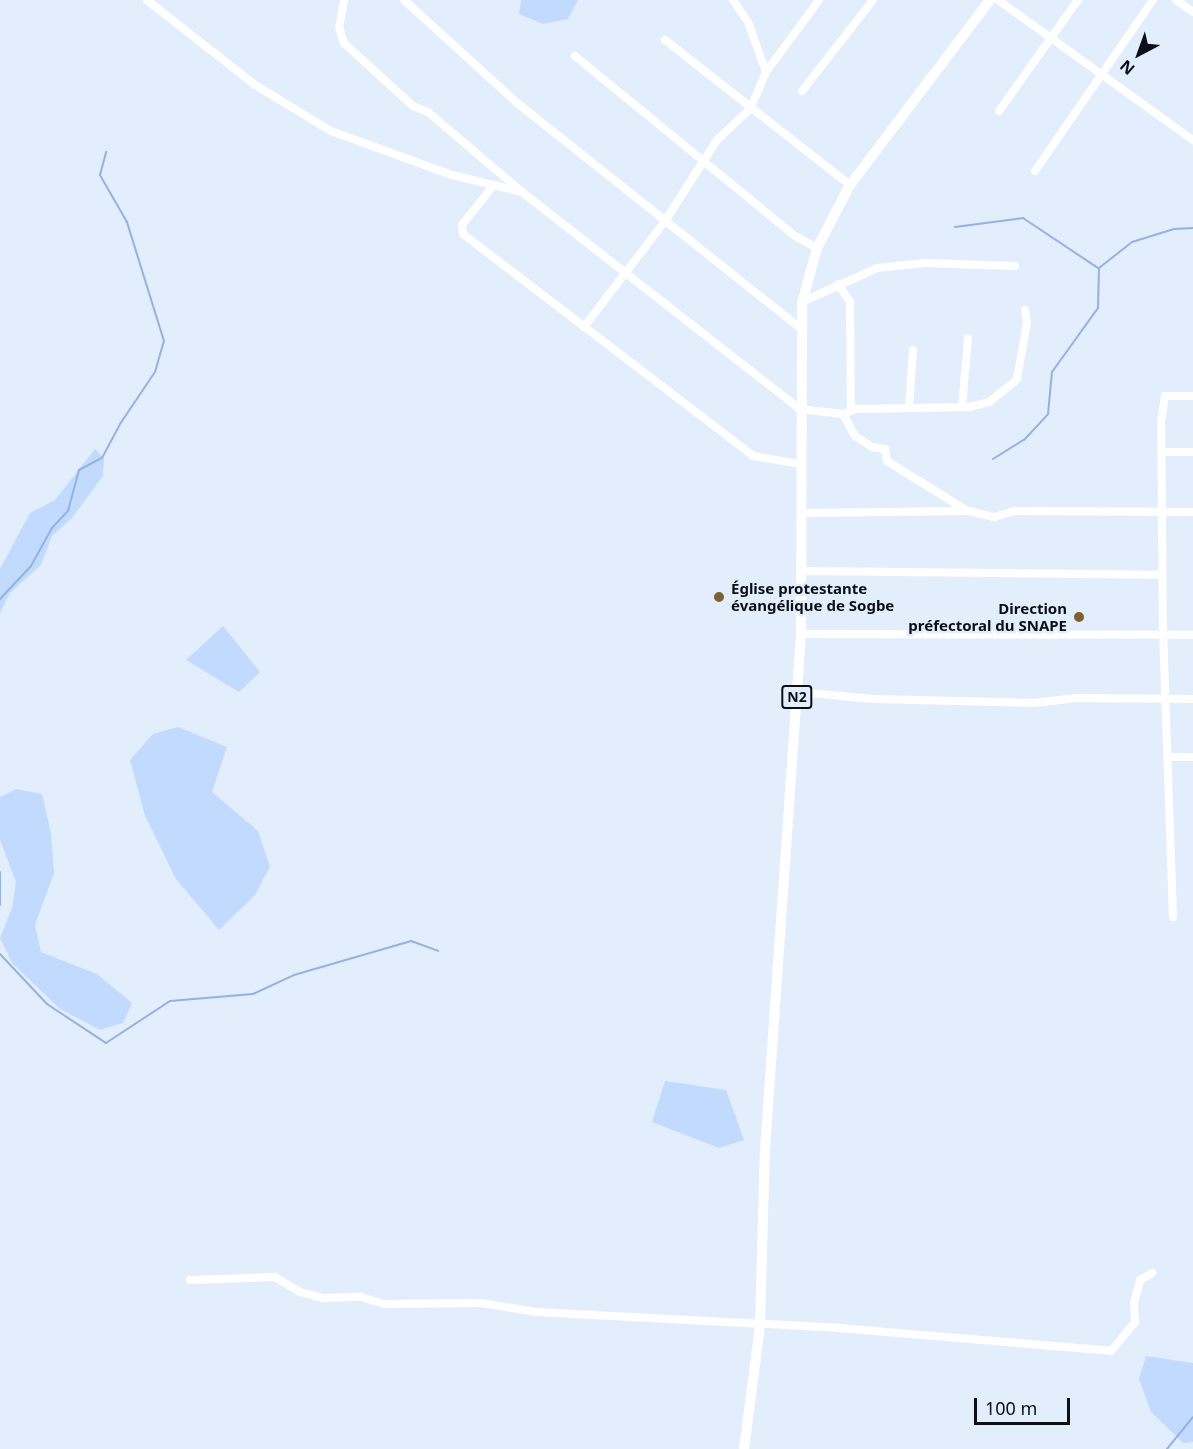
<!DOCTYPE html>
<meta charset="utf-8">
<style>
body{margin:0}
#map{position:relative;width:1193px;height:1449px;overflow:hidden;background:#e3eefd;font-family:"Noto Sans",sans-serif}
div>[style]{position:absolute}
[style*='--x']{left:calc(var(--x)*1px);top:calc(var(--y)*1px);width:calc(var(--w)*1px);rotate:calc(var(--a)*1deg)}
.green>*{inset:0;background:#c2dafd}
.stream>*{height:2px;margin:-1px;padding:0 1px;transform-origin:1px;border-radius:1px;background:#93b2e0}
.minor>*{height:8px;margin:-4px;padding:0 4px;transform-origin:4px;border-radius:4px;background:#fff}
.highway>*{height:10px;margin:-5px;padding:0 5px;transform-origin:5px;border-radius:5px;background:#fff}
.dots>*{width:16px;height:16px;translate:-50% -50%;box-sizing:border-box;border:3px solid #e3eefd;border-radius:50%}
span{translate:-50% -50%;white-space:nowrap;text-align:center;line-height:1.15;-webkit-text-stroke:5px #e3eefd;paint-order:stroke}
.shield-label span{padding:2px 4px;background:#e3eefd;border:2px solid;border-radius:4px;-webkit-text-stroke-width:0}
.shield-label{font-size:14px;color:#0c1016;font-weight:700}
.poi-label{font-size:15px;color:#0c1016;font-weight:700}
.left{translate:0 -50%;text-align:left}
.right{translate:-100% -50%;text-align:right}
.north{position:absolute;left:1109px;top:24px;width:60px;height:60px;-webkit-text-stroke:4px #e3eefd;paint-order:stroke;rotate:221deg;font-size:16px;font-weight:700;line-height:24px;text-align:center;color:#0c1016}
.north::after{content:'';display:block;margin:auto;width:21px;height:27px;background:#0c1016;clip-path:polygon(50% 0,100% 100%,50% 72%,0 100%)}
.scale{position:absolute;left:974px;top:1398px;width:96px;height:27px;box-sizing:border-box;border:3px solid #0c1016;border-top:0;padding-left:8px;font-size:18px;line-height:21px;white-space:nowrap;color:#0c1016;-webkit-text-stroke:4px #e3eefd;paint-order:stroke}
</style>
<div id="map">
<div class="green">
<i style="clip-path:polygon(521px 0,578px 0,568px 19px,543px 24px,519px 14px)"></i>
<i style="clip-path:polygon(95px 449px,104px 458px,103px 476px,72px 518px,52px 536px,41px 565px,10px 593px,0 613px,0 569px,30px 513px,55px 500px)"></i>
<i style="clip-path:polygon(223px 626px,260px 672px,239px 692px,186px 660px)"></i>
<i style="clip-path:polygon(178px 727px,227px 747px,212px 792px,258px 831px,270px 867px,255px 895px,219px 930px,176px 879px,145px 816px,130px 760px,153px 734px)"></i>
<i style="clip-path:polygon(16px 789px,42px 794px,51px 834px,54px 873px,35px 925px,41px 952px,97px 974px,132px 1003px,123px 1023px,100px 1030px,60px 1009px,12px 963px,0 938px,12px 908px,16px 882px,0 840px,0 797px)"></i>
<i style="clip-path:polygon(665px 1081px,726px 1090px,744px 1140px,719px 1148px,652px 1122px)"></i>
<i style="clip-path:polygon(1146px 1356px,1193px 1363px,1193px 1442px,1183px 1443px,1151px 1412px,1139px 1379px)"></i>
</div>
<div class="stream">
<i style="--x:955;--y:227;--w:69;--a:-7.5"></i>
<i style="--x:1023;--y:218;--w:90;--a:33.7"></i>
<i style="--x:993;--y:459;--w:36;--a:-32"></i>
<i style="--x:1024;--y:440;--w:35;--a:-47"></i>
<i style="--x:1048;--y:414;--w:42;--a:-84.6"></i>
<i style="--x:1052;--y:372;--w:79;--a:-54.3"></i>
<i style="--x:1098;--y:308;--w:40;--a:-88.6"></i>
<i style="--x:1099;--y:268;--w:42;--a:-38.2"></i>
<i style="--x:1132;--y:242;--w:44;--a:-17.2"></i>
<i style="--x:1174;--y:229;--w:19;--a:-3"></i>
<i style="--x:0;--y:599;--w:45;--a:-46.8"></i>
<i style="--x:31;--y:566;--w:43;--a:-61.1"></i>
<i style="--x:52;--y:528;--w:23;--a:-47"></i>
<i style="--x:68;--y:511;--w:42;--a:-75"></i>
<i style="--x:79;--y:470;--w:26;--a:-28"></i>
<i style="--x:102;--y:458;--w:38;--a:-62"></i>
<i style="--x:120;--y:424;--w:63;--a:-56.1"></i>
<i style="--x:155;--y:372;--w:32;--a:-74"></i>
<i style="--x:164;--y:341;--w:125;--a:-107.3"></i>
<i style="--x:127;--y:222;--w:54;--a:-119.9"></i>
<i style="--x:100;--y:175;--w:24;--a:-75"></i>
<i style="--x:0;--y:872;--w:33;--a:90"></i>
<i style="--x:0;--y:954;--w:69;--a:46.8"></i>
<i style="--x:47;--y:1004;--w:71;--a:33.5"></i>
<i style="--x:106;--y:1043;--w:77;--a:-33.3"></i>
<i style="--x:170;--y:1001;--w:83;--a:-4.8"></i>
<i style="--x:253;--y:994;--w:45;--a:-24.9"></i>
<i style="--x:294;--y:975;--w:122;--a:-16.2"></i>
<i style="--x:411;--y:941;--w:29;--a:20"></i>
<i style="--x:1167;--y:1449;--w:41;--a:-50.9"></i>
</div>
<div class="minor">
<i style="--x:147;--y:0;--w:137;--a:38.2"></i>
<i style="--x:255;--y:85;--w:89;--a:31.2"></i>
<i style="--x:331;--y:131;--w:129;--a:20"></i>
<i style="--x:452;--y:175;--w:72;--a:13.7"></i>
<i style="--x:344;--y:0;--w:27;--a:100"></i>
<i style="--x:339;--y:27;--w:17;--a:73"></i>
<i style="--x:344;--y:43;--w:93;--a:42.4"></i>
<i style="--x:413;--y:106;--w:16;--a:22"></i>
<i style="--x:428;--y:112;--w:123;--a:40.4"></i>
<i style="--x:522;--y:192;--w:353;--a:38"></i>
<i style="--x:800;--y:409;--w:43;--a:6.6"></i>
<i style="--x:843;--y:414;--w:13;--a:-23"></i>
<i style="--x:855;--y:409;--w:114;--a:-1"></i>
<i style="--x:969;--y:407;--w:21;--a:-14"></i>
<i style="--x:989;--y:402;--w:36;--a:-39"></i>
<i style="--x:1017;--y:379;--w:57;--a:-79.9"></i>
<i style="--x:1027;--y:323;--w:13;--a:-99"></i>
<i style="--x:404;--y:0;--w:151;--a:42.3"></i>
<i style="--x:516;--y:102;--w:362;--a:38.5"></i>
<i style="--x:733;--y:0;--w:27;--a:56"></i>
<i style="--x:748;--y:22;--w:53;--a:70.2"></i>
<i style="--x:998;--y:0;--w:240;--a:35.7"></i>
<i style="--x:1176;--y:0;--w:21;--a:35"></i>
<i style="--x:665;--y:40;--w:235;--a:38.1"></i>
<i style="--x:575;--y:56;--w:284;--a:39.3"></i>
<i style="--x:795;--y:236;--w:25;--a:29"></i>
<i style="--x:802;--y:91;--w:115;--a:-52"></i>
<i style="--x:999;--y:111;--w:136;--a:-54.6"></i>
<i style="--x:1035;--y:171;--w:208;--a:-55.4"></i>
<i style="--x:492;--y:187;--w:48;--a:128.3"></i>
<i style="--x:462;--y:225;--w:9;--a:84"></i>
<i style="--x:463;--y:234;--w:365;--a:37.4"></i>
<i style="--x:753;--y:456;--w:49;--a:9.5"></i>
<i style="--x:838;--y:284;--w:22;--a:56"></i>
<i style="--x:850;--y:302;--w:108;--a:89.5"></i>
<i style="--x:802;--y:302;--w:82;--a:-24.4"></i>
<i style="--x:877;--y:268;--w:48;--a:-5.9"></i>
<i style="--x:925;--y:263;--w:90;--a:1.9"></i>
<i style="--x:584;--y:327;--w:133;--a:-52.6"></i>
<i style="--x:665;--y:221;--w:96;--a:-57.3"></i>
<i style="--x:717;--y:140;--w:45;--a:-43.2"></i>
<i style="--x:750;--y:109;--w:40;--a:-66.6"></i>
<i style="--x:766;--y:72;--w:89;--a:-53.6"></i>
<i style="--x:962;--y:407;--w:69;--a:-85"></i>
<i style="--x:909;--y:408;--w:58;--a:-86.1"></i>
<i style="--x:843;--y:414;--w:24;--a:62"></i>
<i style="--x:854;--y:435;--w:22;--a:34"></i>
<i style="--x:872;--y:447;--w:13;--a:9"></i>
<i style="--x:885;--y:449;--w:12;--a:81"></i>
<i style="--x:887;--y:461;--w:93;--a:31.8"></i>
<i style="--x:1162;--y:452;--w:31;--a:0"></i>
<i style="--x:801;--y:513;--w:167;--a:-0.7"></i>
<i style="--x:968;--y:511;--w:27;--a:13"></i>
<i style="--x:994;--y:517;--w:22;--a:-16"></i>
<i style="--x:1015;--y:511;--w:178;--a:0.3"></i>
<i style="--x:802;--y:571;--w:360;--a:0.6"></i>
<i style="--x:801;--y:634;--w:392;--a:0.1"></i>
<i style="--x:797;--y:692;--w:77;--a:5.2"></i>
<i style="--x:874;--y:699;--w:159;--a:1.4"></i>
<i style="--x:1033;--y:703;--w:44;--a:-6.5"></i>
<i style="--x:1077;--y:698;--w:116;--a:0.5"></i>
<i style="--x:1167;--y:757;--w:26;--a:0"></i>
<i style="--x:1173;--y:917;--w:284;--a:-92"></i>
<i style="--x:1163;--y:633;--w:210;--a:-90.5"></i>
<i style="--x:1161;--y:423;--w:27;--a:-82"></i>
<i style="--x:1165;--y:396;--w:28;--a:0"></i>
<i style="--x:190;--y:1280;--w:85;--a:-2"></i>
<i style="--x:275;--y:1277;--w:29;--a:31"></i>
<i style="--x:300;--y:1292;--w:24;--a:15"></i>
<i style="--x:323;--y:1298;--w:38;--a:-2"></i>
<i style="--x:361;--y:1297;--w:24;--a:17"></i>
<i style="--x:384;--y:1304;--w:97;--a:-0.6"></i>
<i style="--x:481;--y:1303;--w:56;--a:9.3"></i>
<i style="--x:536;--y:1312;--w:303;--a:3"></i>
<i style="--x:839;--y:1328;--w:273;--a:4.8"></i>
<i style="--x:1111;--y:1351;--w:38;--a:-50"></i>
<i style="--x:1135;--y:1322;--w:19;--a:-93"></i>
<i style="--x:1134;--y:1303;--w:24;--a:-75"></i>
<i style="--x:1140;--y:1280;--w:14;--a:-30"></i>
</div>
<div class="highway">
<i style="--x:744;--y:1449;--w:125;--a:-82.6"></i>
<i style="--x:760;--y:1325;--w:175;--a:-88.4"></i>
<i style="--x:765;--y:1150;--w:517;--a:-86.01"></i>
<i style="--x:801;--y:634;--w:331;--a:-89.8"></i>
<i style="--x:802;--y:303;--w:57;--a:-74.7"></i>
<i style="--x:817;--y:248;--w:71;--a:-62.4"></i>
<i style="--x:850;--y:185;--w:232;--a:-52.9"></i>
</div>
<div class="dots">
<i style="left:719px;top:597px;background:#7d6033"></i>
<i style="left:1079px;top:617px;background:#7d6033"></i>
</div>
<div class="shield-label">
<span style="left:797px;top:697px">N2</span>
</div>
<div class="poi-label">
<span class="left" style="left:731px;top:597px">Église protestante<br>évangélique de Sogbe</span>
<span class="right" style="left:1067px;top:617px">Direction<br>préfectoral du SNAPE</span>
</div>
<div class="north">N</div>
<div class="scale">100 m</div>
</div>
